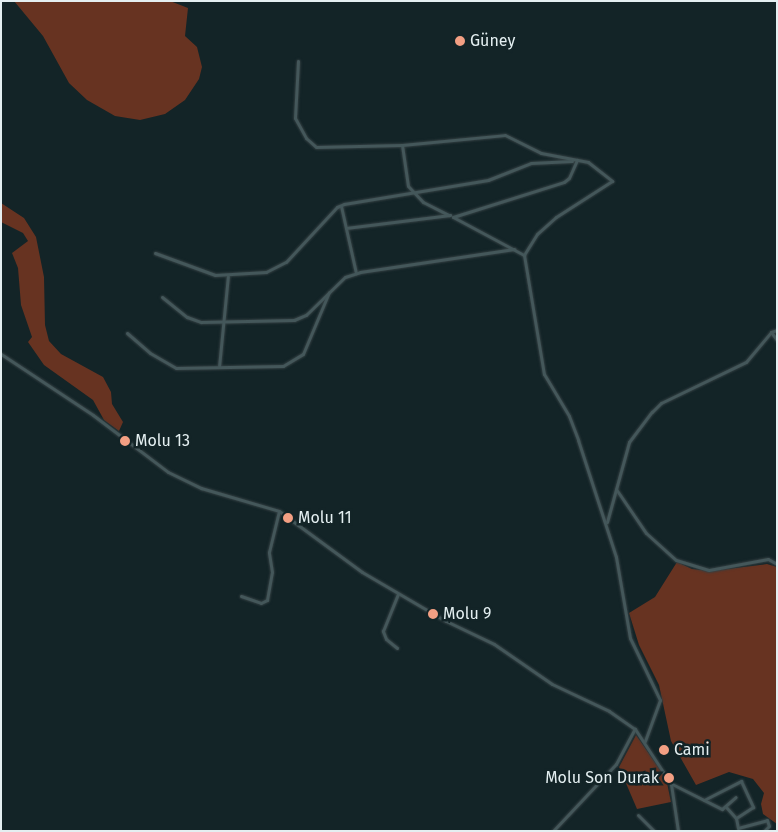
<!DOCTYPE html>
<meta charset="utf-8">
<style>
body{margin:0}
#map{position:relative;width:778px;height:832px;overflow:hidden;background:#132427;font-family:"Fira Sans",sans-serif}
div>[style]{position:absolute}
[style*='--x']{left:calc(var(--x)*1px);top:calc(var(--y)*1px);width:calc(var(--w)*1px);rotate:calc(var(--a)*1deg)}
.green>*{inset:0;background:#673321}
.roads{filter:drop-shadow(0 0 1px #333f42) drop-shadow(0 0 1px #333f42)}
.minor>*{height:3px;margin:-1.5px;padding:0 1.5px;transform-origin:1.5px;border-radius:1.5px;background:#44575a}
.dots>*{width:14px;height:14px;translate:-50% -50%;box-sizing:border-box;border:2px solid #132427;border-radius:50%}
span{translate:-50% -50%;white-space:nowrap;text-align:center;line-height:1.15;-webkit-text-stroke:5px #132427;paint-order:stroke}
.poi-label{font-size:16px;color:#e4eff1}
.left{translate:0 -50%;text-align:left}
.right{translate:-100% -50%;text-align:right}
.frame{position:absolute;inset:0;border:2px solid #e4eff1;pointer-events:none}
</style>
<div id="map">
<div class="green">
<i style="clip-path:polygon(14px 1px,170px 1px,188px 8px,185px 36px,197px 47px,202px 67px,199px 79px,185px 100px,165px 114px,140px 120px,115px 116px,87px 100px,69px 83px,43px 36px)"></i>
<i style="clip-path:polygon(1px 203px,24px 218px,36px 237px,44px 277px,45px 325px,49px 341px,61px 354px,103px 377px,111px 392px,112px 404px,123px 422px,119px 431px,104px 420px,93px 400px,44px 365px,28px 342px,32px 337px,21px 305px,18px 268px,12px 253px,28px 241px,23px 233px,1px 222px)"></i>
<i style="clip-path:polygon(677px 562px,692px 569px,711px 571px,767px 564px,777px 567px,777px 824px,763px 814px,761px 804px,764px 793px,753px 779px,729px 772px,696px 785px,671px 741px,659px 685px,639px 645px,629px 613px,655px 597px)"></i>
<i style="clip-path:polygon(636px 735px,666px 778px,671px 802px,637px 809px,619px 767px)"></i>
</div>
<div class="roads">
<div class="minor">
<i style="--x:298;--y:61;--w:57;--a:93"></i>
<i style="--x:295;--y:118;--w:23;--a:61"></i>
<i style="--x:306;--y:138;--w:13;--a:42"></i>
<i style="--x:316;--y:147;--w:86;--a:-1.3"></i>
<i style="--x:402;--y:145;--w:103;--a:-5.5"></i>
<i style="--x:505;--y:135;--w:40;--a:26.6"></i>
<i style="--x:541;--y:153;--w:48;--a:10.8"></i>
<i style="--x:588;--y:162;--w:31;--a:38"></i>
<i style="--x:612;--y:181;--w:67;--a:147.3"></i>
<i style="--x:556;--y:217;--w:25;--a:138"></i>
<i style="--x:537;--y:234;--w:25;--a:122"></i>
<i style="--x:524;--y:255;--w:121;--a:80.5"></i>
<i style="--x:544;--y:374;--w:49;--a:59.2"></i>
<i style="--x:569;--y:416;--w:26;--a:69"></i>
<i style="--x:578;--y:440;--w:123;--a:72"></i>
<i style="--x:616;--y:557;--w:82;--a:80.2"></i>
<i style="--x:630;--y:638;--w:69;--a:64.2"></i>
<i style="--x:660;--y:700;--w:44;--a:110.1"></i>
<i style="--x:402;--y:145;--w:41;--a:81.7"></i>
<i style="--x:408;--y:186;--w:22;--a:47"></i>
<i style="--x:423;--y:202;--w:29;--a:27"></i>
<i style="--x:341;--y:206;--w:69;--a:77.4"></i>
<i style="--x:453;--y:217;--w:116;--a:-17.5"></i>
<i style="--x:564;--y:182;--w:6;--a:-39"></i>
<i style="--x:569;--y:178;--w:20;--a:-66"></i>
<i style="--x:453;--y:217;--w:81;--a:28.2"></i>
<i style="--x:346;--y:228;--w:105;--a:-7.1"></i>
<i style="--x:155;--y:253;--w:64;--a:20.1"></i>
<i style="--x:215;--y:275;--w:51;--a:-3.4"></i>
<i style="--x:266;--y:272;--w:22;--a:-27"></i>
<i style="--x:286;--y:262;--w:75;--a:-47.2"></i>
<i style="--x:337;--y:207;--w:8;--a:-23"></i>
<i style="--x:344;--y:204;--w:146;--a:-9.5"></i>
<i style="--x:488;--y:180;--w:46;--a:-21.6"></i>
<i style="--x:531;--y:163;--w:41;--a:-2.8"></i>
<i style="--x:162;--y:297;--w:32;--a:39"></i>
<i style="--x:187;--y:317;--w:15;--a:20"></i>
<i style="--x:201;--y:322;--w:93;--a:-1.2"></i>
<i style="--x:294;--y:320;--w:13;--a:-23"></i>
<i style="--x:306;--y:315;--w:54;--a:-44.3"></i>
<i style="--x:345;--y:277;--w:16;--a:-18"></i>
<i style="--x:360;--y:272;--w:156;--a:-8.5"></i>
<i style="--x:771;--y:332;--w:10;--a:53"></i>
<i style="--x:127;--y:333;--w:30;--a:41"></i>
<i style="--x:150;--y:353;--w:30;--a:30"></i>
<i style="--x:176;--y:368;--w:107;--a:-1.1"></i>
<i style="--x:283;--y:366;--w:23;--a:-31"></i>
<i style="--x:303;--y:354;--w:67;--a:-67.2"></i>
<i style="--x:1;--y:354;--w:110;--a:33.5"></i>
<i style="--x:93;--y:415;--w:94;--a:37.2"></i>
<i style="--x:168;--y:472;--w:37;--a:26"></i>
<i style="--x:201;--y:488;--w:81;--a:16.4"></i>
<i style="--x:279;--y:511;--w:103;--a:36.3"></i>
<i style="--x:362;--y:572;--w:97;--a:30.3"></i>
<i style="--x:446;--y:621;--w:53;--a:25.6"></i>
<i style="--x:494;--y:644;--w:70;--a:34.6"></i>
<i style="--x:552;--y:684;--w:63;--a:25.3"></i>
<i style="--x:609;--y:711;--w:32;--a:35"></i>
<i style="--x:635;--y:729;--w:66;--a:56.8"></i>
<i style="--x:671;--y:784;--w:48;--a:81.5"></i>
<i style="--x:219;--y:367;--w:91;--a:-84.4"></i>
<i style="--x:616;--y:489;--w:53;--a:55.7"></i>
<i style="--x:646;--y:533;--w:40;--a:42"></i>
<i style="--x:676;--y:560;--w:34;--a:17"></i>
<i style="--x:709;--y:570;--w:60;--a:-10.6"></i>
<i style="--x:768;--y:559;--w:10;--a:29"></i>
<i style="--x:607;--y:522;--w:83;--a:-74.6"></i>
<i style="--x:629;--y:442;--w:38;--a:-53"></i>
<i style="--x:652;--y:412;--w:13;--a:-45"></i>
<i style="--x:661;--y:403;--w:94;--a:-25.8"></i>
<i style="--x:746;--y:362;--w:39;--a:-50"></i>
<i style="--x:771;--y:332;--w:6;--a:-18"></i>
<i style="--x:241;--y:596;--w:21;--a:19"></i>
<i style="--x:261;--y:603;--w:7;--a:-27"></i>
<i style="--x:267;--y:600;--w:28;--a:-80"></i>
<i style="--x:272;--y:572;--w:20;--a:-99"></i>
<i style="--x:269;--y:552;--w:42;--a:-76.3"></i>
<i style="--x:397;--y:648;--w:14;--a:-141"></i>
<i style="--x:386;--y:639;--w:9;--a:-111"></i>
<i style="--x:383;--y:631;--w:40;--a:-68"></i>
<i style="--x:672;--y:784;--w:56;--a:26.6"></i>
<i style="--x:722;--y:809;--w:18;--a:-41"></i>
<i style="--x:704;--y:800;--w:42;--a:-27.2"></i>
<i style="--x:741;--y:781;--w:29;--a:65"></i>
<i style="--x:753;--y:807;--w:20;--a:147"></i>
<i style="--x:726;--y:807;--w:15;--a:48"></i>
<i style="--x:736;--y:818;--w:10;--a:79"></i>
<i style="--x:738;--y:828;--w:30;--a:-15"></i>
<i style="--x:767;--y:820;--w:6;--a:72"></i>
<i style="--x:769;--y:826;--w:7;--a:135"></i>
<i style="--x:638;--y:815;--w:23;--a:45"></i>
<i style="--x:553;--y:831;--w:92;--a:-46.8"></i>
<i style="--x:616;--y:764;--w:40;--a:-62"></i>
</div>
</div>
<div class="dots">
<i style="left:460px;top:41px;background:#f39f83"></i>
<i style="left:125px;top:441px;background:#f39f83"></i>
<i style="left:288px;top:518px;background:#f39f83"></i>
<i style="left:433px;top:614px;background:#f39f83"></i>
<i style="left:664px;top:750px;background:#f39f83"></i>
<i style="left:669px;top:778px;background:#f39f83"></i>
</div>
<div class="poi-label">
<span class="left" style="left:470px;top:41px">Güney</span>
<span class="left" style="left:135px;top:441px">Molu 13</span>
<span class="left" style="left:298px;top:518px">Molu 11</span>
<span class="left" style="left:443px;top:614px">Molu 9</span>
<span class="left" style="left:674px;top:750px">Cami</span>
<span class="right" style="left:659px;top:778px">Molu Son Durak</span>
</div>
<div class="frame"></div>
</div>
